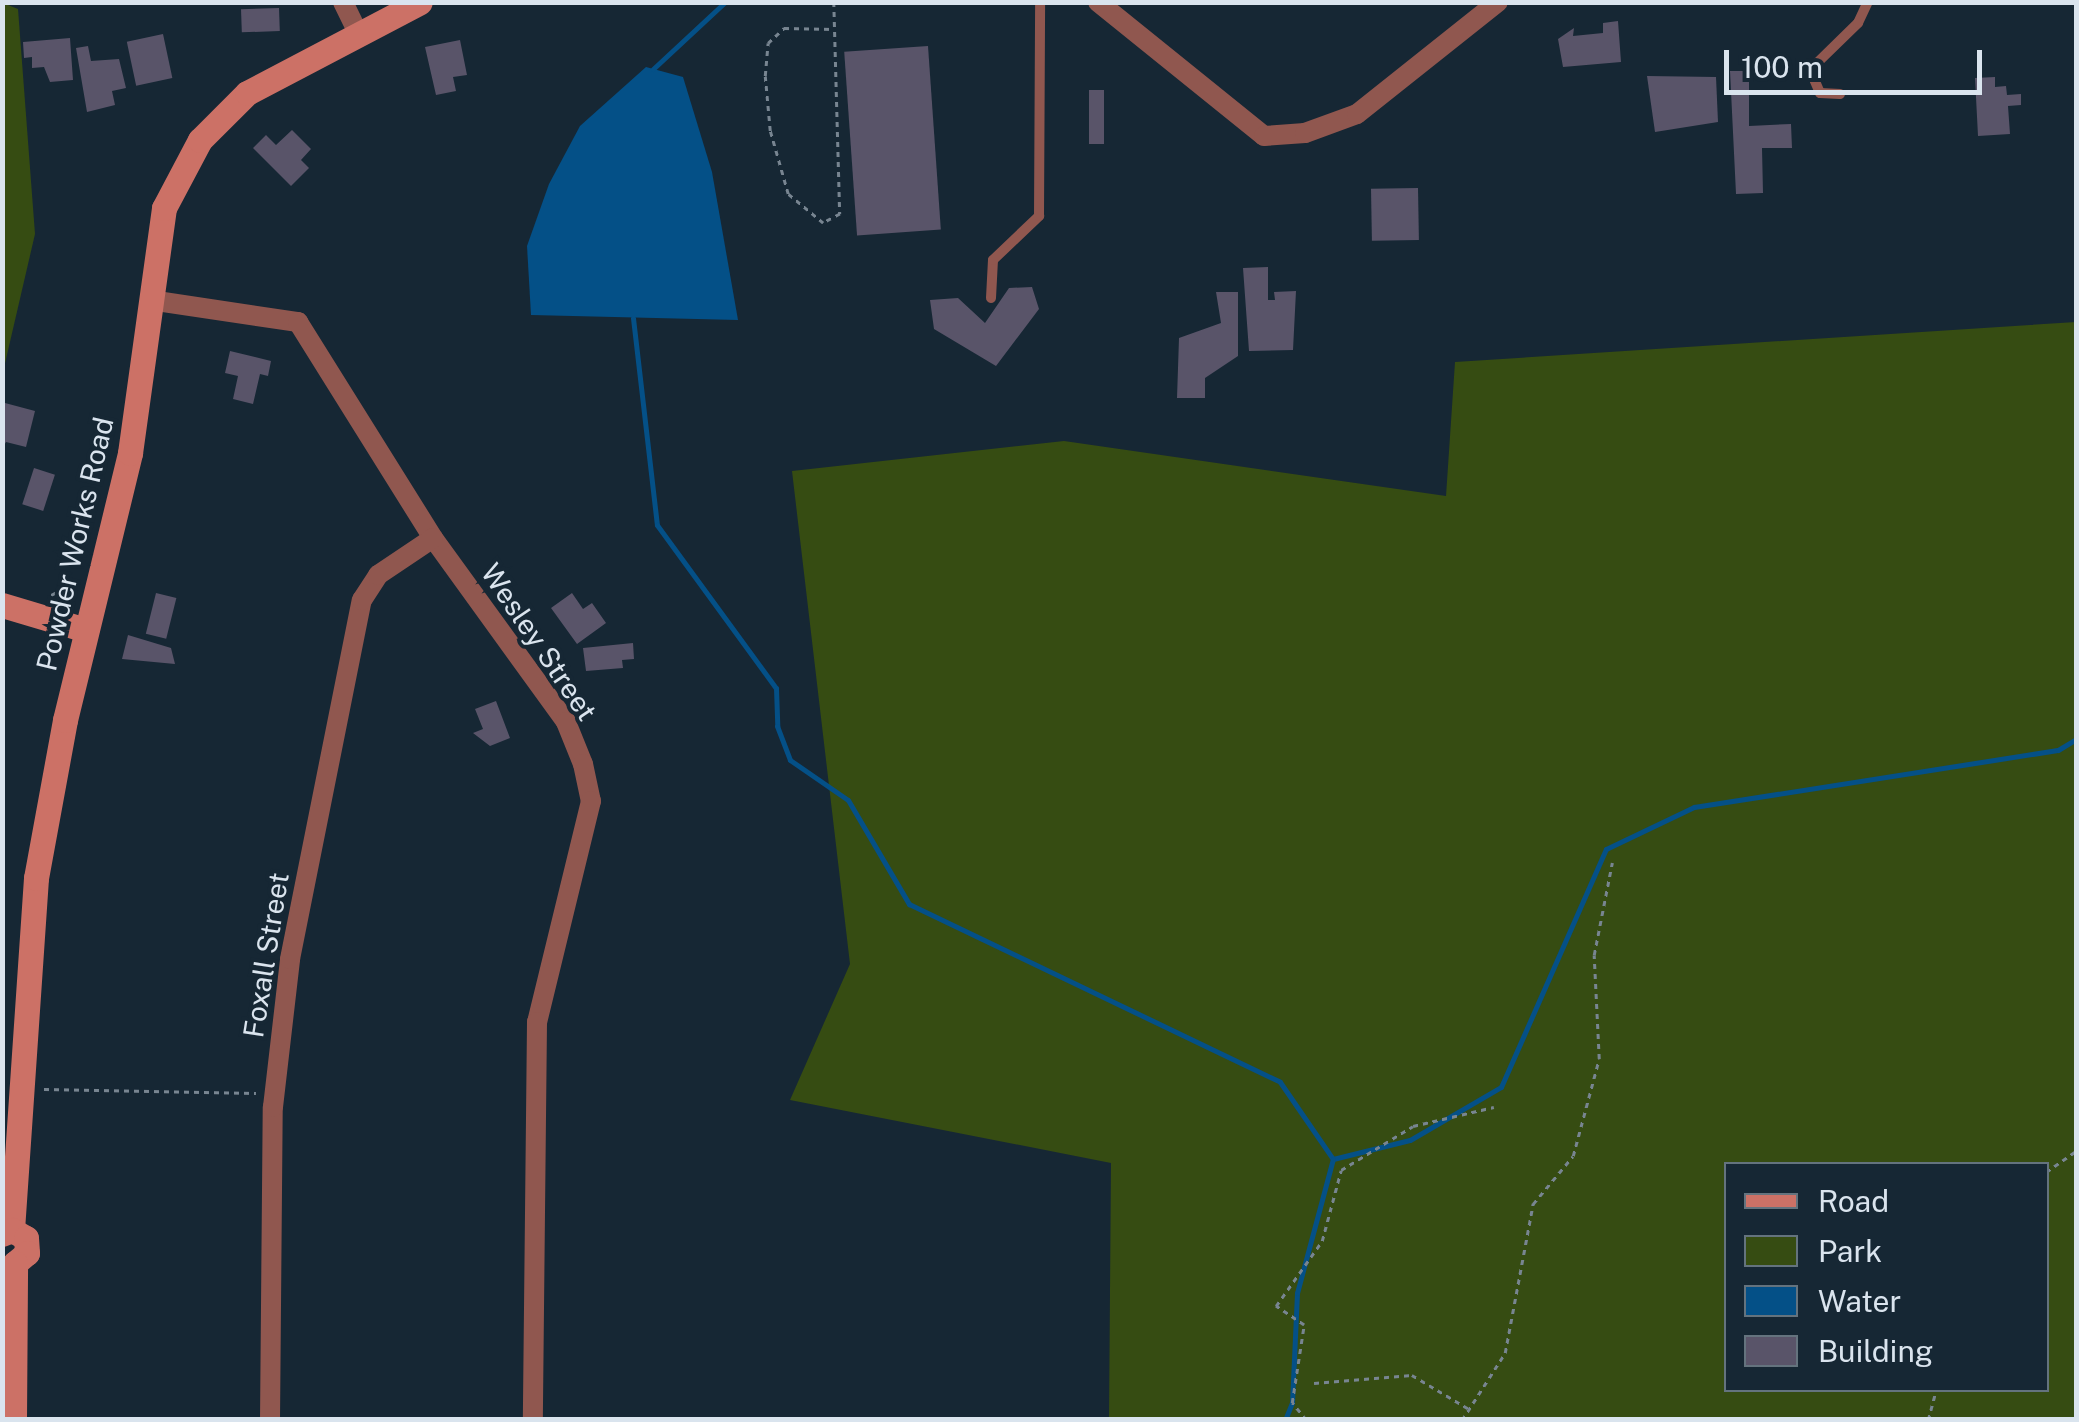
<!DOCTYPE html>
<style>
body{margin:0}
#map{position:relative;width:2079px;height:1422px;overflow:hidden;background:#162734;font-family:"Public Sans",sans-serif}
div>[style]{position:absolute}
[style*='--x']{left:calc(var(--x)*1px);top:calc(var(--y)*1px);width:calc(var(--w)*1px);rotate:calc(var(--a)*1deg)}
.green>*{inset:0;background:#364c12}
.water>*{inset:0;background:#045087}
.stream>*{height:5px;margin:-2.5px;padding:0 2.5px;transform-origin:2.5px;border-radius:2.5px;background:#045087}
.building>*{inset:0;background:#595469;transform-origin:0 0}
.path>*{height:2.5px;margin-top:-1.25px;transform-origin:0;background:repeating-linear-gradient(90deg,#788591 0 5px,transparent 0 10px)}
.lane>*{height:10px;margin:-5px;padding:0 5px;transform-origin:5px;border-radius:5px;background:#90574f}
.street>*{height:20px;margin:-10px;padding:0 10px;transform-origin:10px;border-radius:10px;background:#90574f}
.secondary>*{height:25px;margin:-12.5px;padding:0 12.5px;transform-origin:12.5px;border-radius:12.5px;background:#cc7166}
span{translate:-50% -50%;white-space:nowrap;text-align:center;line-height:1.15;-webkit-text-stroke:8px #162734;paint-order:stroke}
.street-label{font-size:28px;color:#dae4ee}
.frame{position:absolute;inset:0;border:5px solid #dae4ee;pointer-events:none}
.legend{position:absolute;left:1724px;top:1162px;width:325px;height:230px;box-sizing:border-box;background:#162734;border:2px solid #64737e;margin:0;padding:12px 18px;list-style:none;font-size:30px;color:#dae4ee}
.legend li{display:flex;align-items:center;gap:20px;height:50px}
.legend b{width:50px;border:2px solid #64737e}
.scale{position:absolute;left:1724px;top:50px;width:258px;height:45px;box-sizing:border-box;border:5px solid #dae4ee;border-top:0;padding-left:12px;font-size:30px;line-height:35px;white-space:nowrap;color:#dae4ee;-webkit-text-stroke:8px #162734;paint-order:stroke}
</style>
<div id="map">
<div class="green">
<i style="clip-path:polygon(3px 3px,18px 9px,35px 234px,3px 372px)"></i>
<i style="clip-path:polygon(evenodd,2076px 322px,2076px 1419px,1109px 1419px,1111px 1163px,790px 1100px,850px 964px,792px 471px,1064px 441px,1446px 496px,1455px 362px,2076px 322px,1726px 1164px,2046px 1164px,2046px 1390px,1726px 1390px,1726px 1164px)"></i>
</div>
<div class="water">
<i style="clip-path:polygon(646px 67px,683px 77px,712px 172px,738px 320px,531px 315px,527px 246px,549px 184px,580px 126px)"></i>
</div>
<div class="stream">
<i style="--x:653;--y:69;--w:98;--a:-42.9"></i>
<i style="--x:633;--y:318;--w:208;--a:83.4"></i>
<i style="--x:657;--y:525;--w:202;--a:53.9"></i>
<i style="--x:776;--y:688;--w:38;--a:88"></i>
<i style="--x:777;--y:726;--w:36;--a:69"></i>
<i style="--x:790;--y:760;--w:70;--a:34.6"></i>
<i style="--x:848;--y:800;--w:121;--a:59.6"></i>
<i style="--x:909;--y:904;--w:411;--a:25.6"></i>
<i style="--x:1280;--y:1082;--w:93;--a:55.5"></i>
<i style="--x:1333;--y:1159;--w:79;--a:-13.9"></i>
<i style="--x:1410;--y:1140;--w:105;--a:-30.2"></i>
<i style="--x:1501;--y:1087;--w:260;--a:-66.2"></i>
<i style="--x:1606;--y:849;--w:98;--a:-25.5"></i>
<i style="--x:1694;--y:807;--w:368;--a:-8.9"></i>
<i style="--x:2058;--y:750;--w:21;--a:-31"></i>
<i style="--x:1285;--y:1420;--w:18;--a:-68"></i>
<i style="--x:1292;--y:1403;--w:110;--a:-87.4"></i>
<i style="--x:1297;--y:1293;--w:139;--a:-75"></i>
</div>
<div class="building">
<i style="left:279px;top:8px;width:23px;height:38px;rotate:88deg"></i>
<i style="clip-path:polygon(1618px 21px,1621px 62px,1563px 67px,1558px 39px,1574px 28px,1573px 36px,1603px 33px,1603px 23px)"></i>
<i style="left:163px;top:34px;width:45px;height:37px;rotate:78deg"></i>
<i style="clip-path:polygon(70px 38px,73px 80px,50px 82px,44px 67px,32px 68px,32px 57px,24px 58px,23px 42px)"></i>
<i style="clip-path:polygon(460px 40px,467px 75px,453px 77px,456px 91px,436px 95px,425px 47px)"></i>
<i style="clip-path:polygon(88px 46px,91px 61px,119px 59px,126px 88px,112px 91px,115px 105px,87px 112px,76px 48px)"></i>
<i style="left:928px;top:46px;width:184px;height:84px;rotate:86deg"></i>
<i style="clip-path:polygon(1730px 71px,1749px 71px,1749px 126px,1791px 124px,1792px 148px,1762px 148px,1763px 193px,1736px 194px)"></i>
<i style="clip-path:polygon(1647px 76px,1716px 77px,1718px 122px,1655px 132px)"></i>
<i style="clip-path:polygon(1995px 77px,1995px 87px,2006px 86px,2007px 95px,2021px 94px,2021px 105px,2008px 106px,2010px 134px,1978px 136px,1975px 78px)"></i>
<i style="left:1089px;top:90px;width:15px;height:54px"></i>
<i style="clip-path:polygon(292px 130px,311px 149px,301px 160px,309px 168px,291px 186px,253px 148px,266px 135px,276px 145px)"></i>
<i style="left:1418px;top:188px;width:52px;height:47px;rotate:89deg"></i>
<i style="clip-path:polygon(1268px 267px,1268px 300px,1275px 300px,1274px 292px,1296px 291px,1293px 350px,1249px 351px,1243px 268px)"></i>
<i style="clip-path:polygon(1032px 287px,1039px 309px,996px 366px,934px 329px,930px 300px,958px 298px,985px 323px,1009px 288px)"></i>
<i style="clip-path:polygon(1216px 292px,1238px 292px,1238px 356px,1205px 378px,1205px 398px,1177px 398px,1179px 338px,1221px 323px)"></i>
<i style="clip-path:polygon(230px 351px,271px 361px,268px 376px,260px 374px,253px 404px,233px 399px,238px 376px,225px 373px)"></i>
<i style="clip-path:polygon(5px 403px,35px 411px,26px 447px,6px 442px,2px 449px)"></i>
<i style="left:34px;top:468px;width:22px;height:38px;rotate:18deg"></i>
<i style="left:156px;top:593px;width:21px;height:42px;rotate:14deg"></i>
<i style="clip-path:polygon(572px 593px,583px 609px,592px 603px,606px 623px,577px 644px,551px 608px)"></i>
<i style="clip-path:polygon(128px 635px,171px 648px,175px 664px,122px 659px)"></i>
<i style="clip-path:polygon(633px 643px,634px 659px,622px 660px,623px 668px,586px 671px,583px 648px)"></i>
<i style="clip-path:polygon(496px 701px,510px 738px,490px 746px,473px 733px,483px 729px,475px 709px)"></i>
</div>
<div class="path">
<i style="--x:834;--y:2;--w:212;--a:88.4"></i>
<i style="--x:840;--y:214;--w:19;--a:152"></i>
<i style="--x:823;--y:223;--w:45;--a:-140.4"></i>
<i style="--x:788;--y:194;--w:66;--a:-105.9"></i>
<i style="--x:770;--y:131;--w:55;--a:-95.2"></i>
<i style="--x:765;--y:76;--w:33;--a:-85"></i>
<i style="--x:768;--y:43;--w:22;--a:-43"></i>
<i style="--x:784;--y:28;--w:50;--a:1.1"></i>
<i style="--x:51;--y:595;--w:27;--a:-28"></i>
<i style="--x:44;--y:1089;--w:212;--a:1.1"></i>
<i style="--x:2046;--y:1172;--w:37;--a:-35"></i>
<i style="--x:1314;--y:1383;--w:98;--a:-4.7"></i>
<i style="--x:1412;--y:1375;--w:66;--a:30.8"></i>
<i style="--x:1306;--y:1420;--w:22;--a:-129"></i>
<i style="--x:1292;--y:1403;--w:79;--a:-81.3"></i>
<i style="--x:1304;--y:1325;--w:34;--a:-146"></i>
<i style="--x:1276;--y:1306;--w:80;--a:-54.7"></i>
<i style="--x:1322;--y:1241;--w:73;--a:-75"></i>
<i style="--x:1341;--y:1170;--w:84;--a:-31.4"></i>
<i style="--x:1413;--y:1126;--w:83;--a:-13.2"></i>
<i style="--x:1462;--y:1420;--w:80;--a:-57.3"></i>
<i style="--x:1505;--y:1353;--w:152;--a:-79.4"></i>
<i style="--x:1533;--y:1204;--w:62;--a:-50.2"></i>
<i style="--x:1573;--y:1156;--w:100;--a:-75"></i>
<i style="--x:1599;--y:1059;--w:104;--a:-92.8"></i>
<i style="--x:1594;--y:955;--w:94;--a:-78.9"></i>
<i style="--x:1928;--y:1420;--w:31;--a:-75"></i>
</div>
<div class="lane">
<i style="--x:1840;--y:94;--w:20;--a:-177"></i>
<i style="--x:1820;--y:93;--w:15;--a:-113"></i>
<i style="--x:1814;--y:79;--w:17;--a:-77"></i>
<i style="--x:1818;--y:62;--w:56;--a:-44.3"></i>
<i style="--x:1858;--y:23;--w:23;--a:-65"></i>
<i style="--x:991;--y:298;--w:38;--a:-87"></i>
<i style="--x:993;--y:260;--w:64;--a:-43.7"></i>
<i style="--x:1039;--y:216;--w:214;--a:-89.7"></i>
</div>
<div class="street">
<i style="--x:343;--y:2;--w:34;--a:64"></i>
<i style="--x:1098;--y:2;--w:213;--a:38.9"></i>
<i style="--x:1264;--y:136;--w:41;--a:-4.2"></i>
<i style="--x:1305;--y:133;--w:55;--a:-20.1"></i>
<i style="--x:1357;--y:114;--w:180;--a:-38.5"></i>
<i style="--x:150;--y:300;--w:150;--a:8.5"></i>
<i style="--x:298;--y:322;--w:255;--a:58"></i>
<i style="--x:433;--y:538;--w:227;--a:54.1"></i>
<i style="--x:566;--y:722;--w:45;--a:68"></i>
<i style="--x:583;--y:764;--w:38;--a:78"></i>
<i style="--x:591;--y:801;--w:228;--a:103.7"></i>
<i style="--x:537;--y:1022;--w:398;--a:90.6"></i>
<i style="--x:270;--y:1420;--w:313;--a:-89.5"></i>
<i style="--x:273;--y:1107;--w:149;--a:-83.4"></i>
<i style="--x:290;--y:959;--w:366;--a:-78.7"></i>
<i style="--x:362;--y:600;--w:30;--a:-57"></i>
<i style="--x:378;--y:575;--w:66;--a:-33.9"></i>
</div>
<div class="secondary">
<i style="--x:2;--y:605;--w:88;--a:16.6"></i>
<i style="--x:12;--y:1230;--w:353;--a:-86.1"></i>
<i style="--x:36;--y:878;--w:161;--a:-79.6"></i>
<i style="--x:65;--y:720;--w:275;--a:-76.3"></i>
<i style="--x:130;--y:453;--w:247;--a:-82.1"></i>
<i style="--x:164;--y:208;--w:77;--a:-62.1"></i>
<i style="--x:200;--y:140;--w:66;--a:-45"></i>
<i style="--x:247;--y:93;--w:195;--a:-27.7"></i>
<i style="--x:2;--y:1234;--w:11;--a:-22"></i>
<i style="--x:12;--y:1230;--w:16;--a:30"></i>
<i style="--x:26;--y:1238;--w:15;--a:86"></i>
<i style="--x:27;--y:1253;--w:16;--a:140"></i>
<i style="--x:14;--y:1420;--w:157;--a:-89.6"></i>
</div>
<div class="street-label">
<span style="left:75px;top:544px;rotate:-77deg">Powder Works Road</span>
<span style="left:539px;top:642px;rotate:56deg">Wesley Street</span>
<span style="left:266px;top:955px;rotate:-81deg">Foxall Street</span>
</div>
<div class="frame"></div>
<ul class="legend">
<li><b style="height:12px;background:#cc7166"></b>Road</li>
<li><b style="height:28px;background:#364c12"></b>Park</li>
<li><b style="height:28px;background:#045087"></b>Water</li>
<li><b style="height:28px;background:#595469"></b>Building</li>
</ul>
<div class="scale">100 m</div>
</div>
